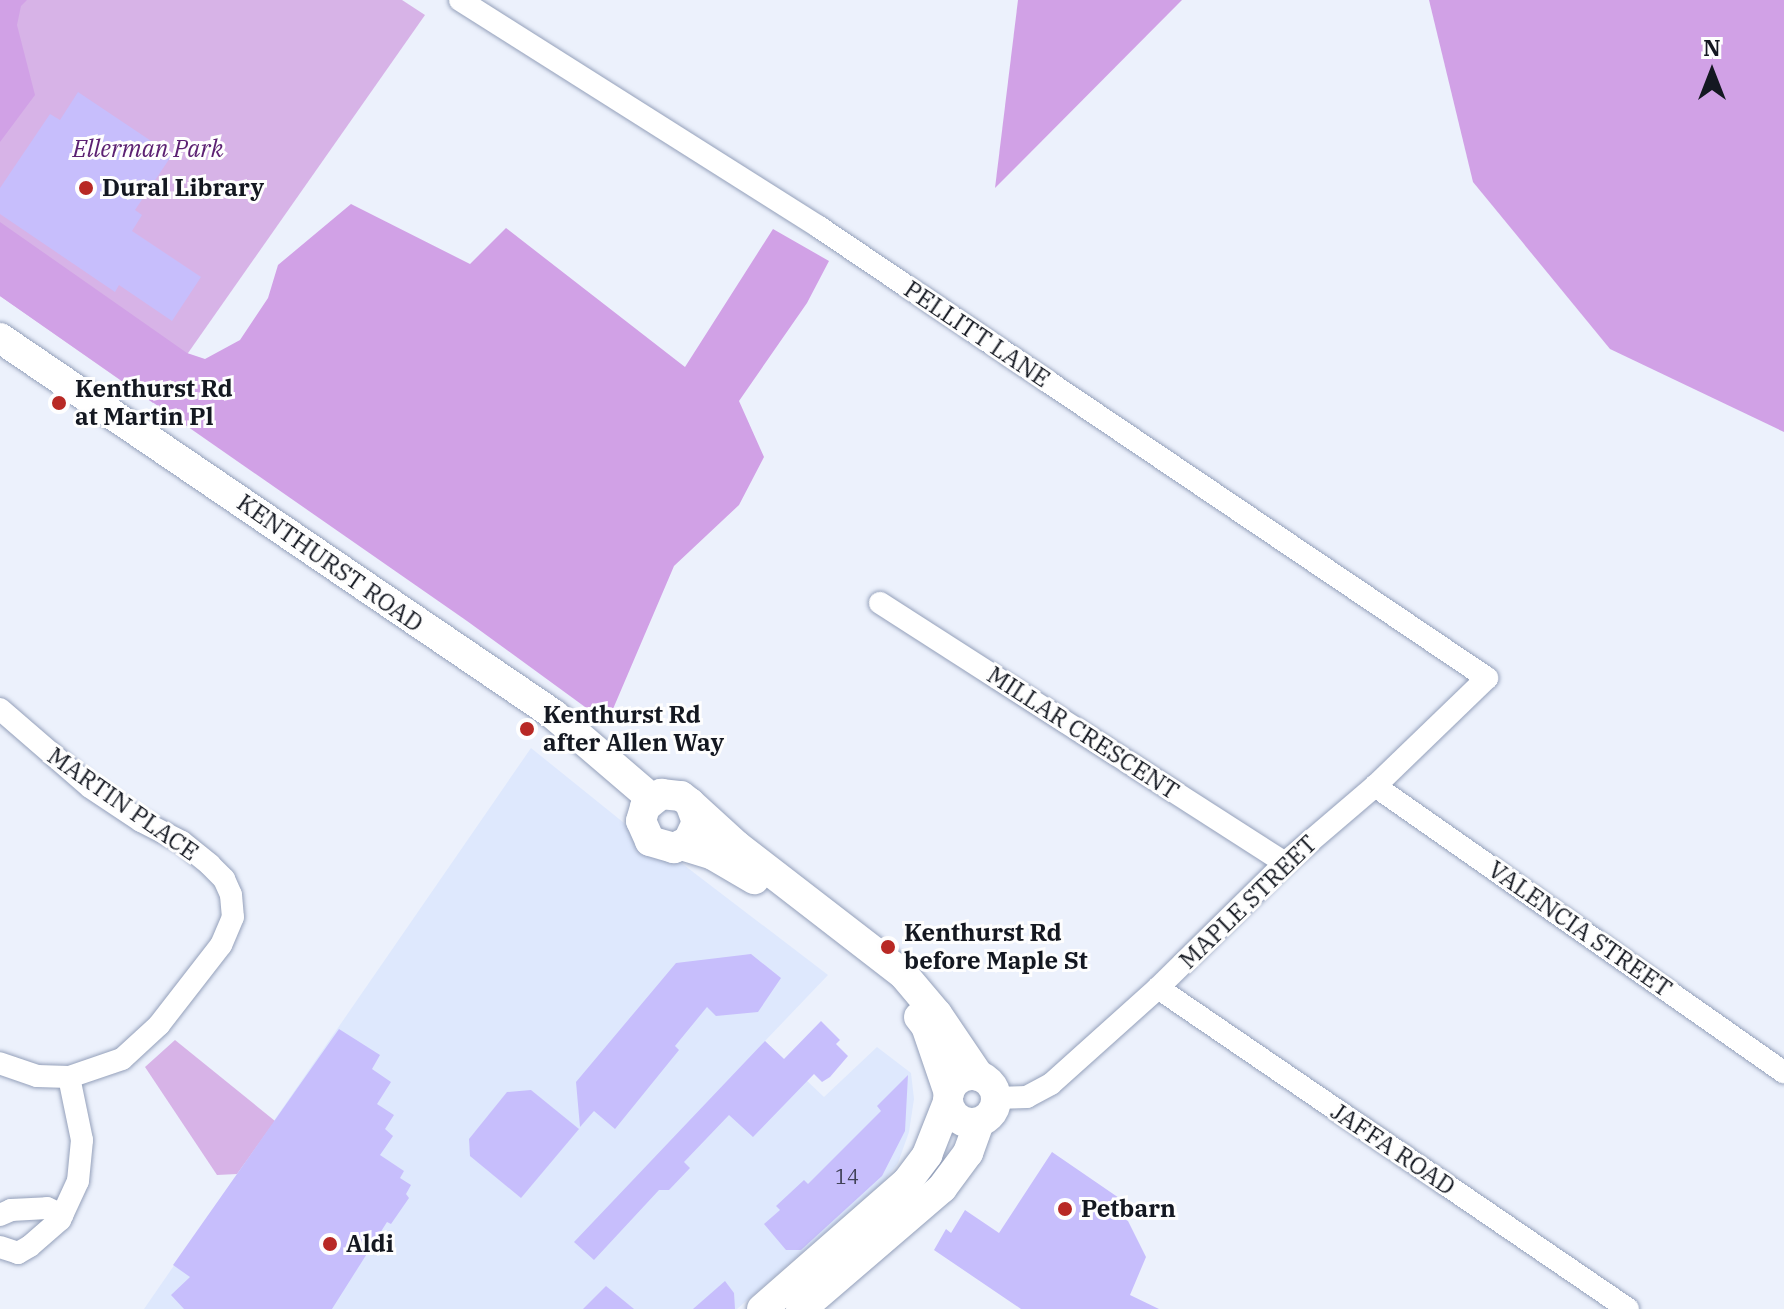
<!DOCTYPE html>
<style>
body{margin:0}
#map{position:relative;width:1784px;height:1309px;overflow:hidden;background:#ecf1fc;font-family:"IBM Plex Serif",serif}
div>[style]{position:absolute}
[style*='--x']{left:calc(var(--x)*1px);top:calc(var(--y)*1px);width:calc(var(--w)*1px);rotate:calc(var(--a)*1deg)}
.built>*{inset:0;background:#dee8fd}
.green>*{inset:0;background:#d7b3e7}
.forest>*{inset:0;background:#d1a1e6}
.building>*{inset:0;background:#c7befc}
.roads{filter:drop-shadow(0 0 2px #94a0ba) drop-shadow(0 0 2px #94a0ba)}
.minor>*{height:22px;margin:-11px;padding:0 11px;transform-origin:11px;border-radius:11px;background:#fff}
.secondary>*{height:30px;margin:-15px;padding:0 15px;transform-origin:15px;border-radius:15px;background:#fff}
.secondary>.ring{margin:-15px;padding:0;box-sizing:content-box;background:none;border:30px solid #fff;border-radius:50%}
.dots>*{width:22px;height:22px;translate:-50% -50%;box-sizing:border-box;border:4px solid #fefefe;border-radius:50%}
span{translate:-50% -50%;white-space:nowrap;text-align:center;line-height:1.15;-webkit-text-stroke:6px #fefefe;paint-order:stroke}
.number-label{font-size:20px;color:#414258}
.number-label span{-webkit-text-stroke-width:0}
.park-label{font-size:24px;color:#5c2172;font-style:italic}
.poi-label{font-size:24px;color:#141821;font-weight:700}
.left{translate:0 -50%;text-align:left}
.street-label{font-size:24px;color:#141821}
.north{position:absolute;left:1672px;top:32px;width:80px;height:80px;-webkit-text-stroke:6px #fefefe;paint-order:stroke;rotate:0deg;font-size:22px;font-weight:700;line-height:32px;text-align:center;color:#141821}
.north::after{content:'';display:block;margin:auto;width:28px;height:36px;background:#141821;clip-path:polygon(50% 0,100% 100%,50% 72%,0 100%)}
</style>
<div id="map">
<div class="built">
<i style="clip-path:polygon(531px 748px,634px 831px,643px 848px,658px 860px,680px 862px,828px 975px,765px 1041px,824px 1097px,877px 1047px,911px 1073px,914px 1099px,909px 1132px,898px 1163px,883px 1182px,737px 1309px,144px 1309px)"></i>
</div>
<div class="green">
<i style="clip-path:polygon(0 0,402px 0,425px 15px,153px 403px,0 296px)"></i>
<i style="clip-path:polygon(175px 1040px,275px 1121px,237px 1174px,217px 1175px,145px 1067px)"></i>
</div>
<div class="forest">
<i style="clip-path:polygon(0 0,27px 0,21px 6px,17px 25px,35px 95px,0 142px)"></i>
<i style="clip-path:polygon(1018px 0,1182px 0,995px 188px)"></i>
<i style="clip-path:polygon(1429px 0,1784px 0,1784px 432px,1610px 349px,1473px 182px)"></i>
<i style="clip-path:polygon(351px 204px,470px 264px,506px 228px,685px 367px,773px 229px,829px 261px,807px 303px,739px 401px,764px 457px,739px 505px,674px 566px,607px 723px,467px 621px,0 296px,0 222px,187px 353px,205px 359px,240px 340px,268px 298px,278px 265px)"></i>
</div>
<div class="building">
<i style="clip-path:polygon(78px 92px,172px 155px,135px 210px,142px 215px,132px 231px,201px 277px,172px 321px,119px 285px,115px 292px,0 214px,0 188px,50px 114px,60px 120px)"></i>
<i style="clip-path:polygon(751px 954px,781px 978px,758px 1012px,716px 1016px,707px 1007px,675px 1046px,679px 1050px,615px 1129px,594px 1111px,580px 1127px,576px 1082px,676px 963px)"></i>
<i style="clip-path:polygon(821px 1021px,840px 1040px,836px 1044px,848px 1056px,830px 1077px,822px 1082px,814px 1074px,753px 1137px,729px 1115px,684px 1162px,690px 1168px,669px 1190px,659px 1190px,594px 1260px,574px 1242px,765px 1041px,784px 1059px)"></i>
<i style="clip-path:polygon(339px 1029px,380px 1055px,372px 1069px,391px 1082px,377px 1104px,394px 1115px,385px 1129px,393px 1136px,380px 1155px,404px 1171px,400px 1178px,411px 1185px,406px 1194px,409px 1198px,391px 1224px,387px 1222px,332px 1309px,184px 1309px,171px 1295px,190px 1277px,173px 1265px)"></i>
<i style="clip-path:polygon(908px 1075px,905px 1131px,882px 1176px,801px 1250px,786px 1250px,764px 1224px,780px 1210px,776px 1206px,804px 1180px,808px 1184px,881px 1111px,877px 1106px)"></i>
<i style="clip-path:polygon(531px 1090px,579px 1129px,521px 1198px,470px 1156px,469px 1139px,507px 1092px)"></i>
<i style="clip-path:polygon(1052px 1152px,1122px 1200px,1114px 1213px,1128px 1221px,1146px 1257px,1130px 1295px,1159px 1309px,1021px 1309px,934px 1250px,946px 1229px,951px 1233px,965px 1210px,999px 1233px)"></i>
<i style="clip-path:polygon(725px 1281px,734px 1293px,735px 1309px,693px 1309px)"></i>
<i style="clip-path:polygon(606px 1286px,634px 1309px,583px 1309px)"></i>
</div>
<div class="roads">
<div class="minor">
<i style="--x:460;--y:0;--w:425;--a:32.3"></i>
<i style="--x:819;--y:227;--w:806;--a:34.03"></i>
<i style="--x:1487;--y:678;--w:156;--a:136"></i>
<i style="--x:1375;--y:786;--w:118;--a:139.5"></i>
<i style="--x:1285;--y:863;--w:178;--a:135.5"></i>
<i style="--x:1158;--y:988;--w:144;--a:138.1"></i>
<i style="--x:1051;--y:1084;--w:27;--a:152"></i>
<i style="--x:1027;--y:1097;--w:31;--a:178"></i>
<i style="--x:880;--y:603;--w:481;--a:32.7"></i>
<i style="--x:0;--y:709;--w:119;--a:40.9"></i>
<i style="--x:90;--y:787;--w:61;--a:33.7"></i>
<i style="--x:141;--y:821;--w:46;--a:27.1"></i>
<i style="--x:182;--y:842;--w:36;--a:39"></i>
<i style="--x:210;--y:865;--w:20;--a:45"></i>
<i style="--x:224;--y:879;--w:17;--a:66"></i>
<i style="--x:231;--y:895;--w:22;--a:85"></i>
<i style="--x:233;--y:917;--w:30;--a:113"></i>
<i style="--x:221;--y:945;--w:101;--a:127.8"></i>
<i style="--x:159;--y:1025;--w:50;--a:137.4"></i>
<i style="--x:122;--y:1059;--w:56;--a:161.2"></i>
<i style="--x:69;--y:1077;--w:32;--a:-178"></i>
<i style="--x:37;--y:1076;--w:39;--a:-161"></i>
<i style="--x:1375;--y:786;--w:499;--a:35"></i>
<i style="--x:1158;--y:988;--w:569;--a:34.33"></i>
<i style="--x:0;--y:1215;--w:12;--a:-24"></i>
<i style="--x:11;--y:1210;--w:36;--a:-3"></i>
<i style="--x:47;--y:1208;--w:17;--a:25"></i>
<i style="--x:0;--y:1247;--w:19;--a:18"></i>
<i style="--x:18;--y:1253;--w:14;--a:-30"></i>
<i style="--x:30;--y:1246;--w:40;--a:-41"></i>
<i style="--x:60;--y:1220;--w:43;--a:-65.2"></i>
<i style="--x:78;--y:1181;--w:41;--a:-84.4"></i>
<i style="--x:82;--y:1140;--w:64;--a:-101.7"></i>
</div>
<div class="secondary">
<i style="--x:0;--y:338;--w:669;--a:34.21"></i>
<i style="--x:553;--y:714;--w:130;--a:40.6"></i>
<i style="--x:690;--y:803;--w:20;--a:70"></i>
<i style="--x:697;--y:822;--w:21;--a:115"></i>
<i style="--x:688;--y:841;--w:16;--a:153"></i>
<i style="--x:674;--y:848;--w:25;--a:-164"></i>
<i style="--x:650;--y:841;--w:22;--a:-114"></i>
<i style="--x:641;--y:821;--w:15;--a:-74"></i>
<i style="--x:645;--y:807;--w:21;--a:-39"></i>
<i style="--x:661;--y:794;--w:20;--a:6"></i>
<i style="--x:681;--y:796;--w:11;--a:38"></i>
<i style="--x:690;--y:803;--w:62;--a:42.4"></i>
<i style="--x:736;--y:845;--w:212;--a:37.7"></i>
<i style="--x:904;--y:975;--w:51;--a:49.8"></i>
<i style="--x:937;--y:1014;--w:75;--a:55.9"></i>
<i style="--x:681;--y:845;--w:34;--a:17"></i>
<i style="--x:713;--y:855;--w:48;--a:30.3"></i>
<i style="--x:919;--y:1017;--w:11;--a:52"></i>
<i style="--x:926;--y:1026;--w:71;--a:71.1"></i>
<i class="ring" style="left:948px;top:1075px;width:18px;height:18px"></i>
<i style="--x:762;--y:1309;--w:193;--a:-41.2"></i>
<i style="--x:907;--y:1182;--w:34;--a:-53"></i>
<i style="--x:927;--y:1155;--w:57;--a:-68.4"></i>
<i style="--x:801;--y:1309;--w:186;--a:-40.6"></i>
<i style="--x:942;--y:1188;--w:44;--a:-53.4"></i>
<i style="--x:968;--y:1153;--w:32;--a:-70"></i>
</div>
</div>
<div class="dots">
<i style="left:86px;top:188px;background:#b82925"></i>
<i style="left:59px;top:403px;background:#b82925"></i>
<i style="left:527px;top:729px;background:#b82925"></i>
<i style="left:888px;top:947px;background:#b82925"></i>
<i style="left:1065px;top:1209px;background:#b82925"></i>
<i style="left:330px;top:1244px;background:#b82925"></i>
</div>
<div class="number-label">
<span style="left:847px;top:1176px">14</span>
</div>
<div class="park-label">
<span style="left:148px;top:149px">Ellerman Park</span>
</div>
<div class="poi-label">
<span class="left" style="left:102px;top:188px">Dural Library</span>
<span class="left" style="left:75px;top:403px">Kenthurst Rd<br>at Martin Pl</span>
<span class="left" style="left:543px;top:729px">Kenthurst Rd<br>after Allen Way</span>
<span class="left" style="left:904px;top:947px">Kenthurst Rd<br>before Maple St</span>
<span class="left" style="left:1081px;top:1209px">Petbarn</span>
<span class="left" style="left:346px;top:1244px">Aldi</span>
</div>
<div class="street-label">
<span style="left:977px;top:334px;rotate:34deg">PELLITT LANE</span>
<span style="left:330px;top:563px;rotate:35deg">KENTHURST ROAD</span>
<span style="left:1083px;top:733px;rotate:33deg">MILLAR CRESCENT</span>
<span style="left:123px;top:804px;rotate:35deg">MARTIN PLACE</span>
<span style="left:1248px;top:902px;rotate:-44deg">MAPLE STREET</span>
<span style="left:1580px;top:929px;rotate:35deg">VALENCIA STREET</span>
<span style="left:1393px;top:1149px;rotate:34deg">JAFFA ROAD</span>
</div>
<div class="north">N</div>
</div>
